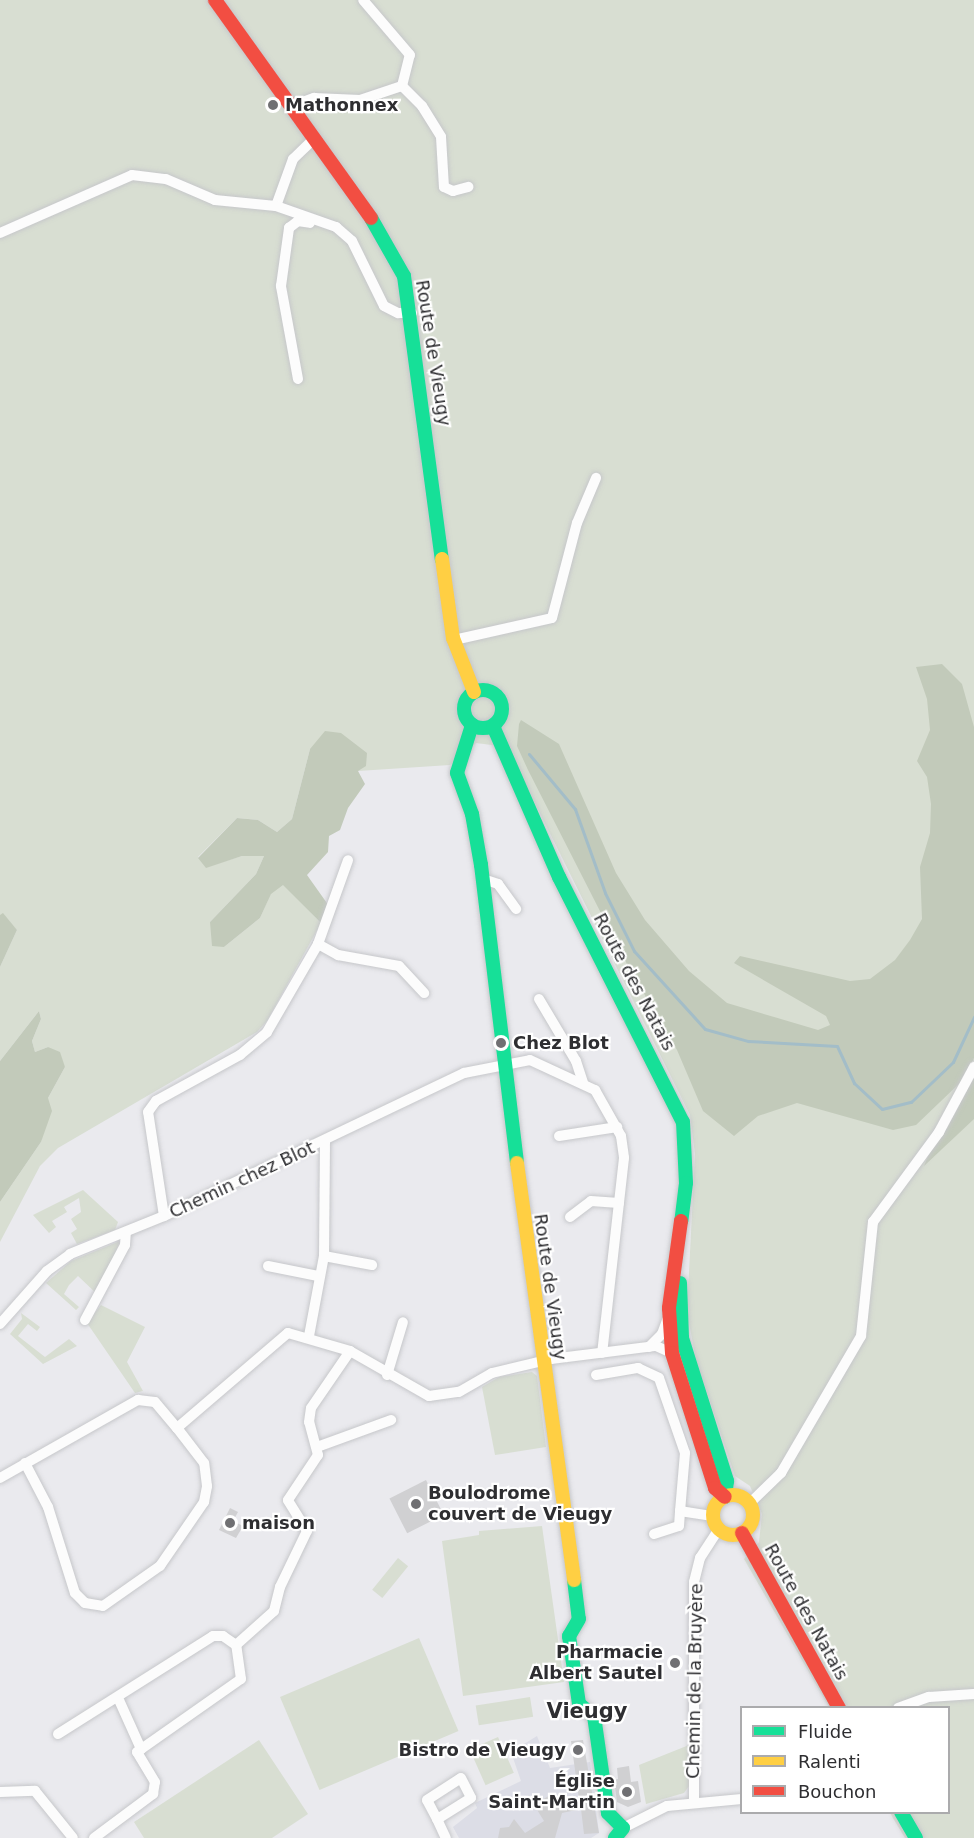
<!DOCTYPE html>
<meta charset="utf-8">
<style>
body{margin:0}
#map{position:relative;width:974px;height:1838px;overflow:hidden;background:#eaeaee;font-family:"DejaVu Sans",sans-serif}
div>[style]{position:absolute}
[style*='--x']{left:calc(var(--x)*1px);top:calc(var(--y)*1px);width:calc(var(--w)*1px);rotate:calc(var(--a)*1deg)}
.built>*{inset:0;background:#dcdde6}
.green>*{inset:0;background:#d8ded2;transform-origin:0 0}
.forest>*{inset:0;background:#c2caba}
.stream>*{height:3px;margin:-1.5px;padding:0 1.5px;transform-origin:1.5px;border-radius:1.5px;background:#a3bdc8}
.building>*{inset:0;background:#d0d0d2;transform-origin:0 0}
.roads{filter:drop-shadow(0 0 2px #c6c7ca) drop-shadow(0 0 2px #c6c7ca)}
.street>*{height:10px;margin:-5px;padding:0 5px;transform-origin:5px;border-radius:5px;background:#fcfcfc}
.fast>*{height:14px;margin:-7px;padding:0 7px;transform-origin:7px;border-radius:7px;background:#16e098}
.fast>.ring{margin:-7px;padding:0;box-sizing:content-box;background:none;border:14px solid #16e098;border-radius:50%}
.slow>*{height:14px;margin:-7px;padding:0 7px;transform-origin:7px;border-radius:7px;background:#ffcf43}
.slow>.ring{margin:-7px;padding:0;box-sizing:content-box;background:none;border:14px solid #ffcf43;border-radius:50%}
.jam>*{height:14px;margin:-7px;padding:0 7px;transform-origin:7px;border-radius:7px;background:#f24e42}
.dots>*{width:16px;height:16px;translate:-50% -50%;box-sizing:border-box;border:3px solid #fff;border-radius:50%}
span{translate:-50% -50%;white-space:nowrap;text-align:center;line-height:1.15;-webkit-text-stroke:4.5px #fff;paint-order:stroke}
.poi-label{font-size:18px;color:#2e2e31;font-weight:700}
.left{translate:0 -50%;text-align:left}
.right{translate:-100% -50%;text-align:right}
.street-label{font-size:18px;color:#2e2e31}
.quarter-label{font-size:21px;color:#2e2e31;font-weight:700}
.legend{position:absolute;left:740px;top:1706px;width:210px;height:108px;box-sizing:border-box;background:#fff;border:2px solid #ababad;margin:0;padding:8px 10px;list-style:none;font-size:18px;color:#2e2e31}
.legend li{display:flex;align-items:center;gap:12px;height:30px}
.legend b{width:30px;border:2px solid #ababad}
</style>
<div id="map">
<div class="built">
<i style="clip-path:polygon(537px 1736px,550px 1768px,590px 1762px,599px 1833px,591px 1838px,459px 1838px,453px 1827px,477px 1808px,475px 1803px,521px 1781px,511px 1752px)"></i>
</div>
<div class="green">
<i style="clip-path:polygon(0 0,974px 0,974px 1838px,905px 1838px,890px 1813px,948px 1812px,948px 1708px,829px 1707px,744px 1559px,759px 1542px,762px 1514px,750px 1486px,735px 1476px,696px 1360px,687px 1312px,695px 1154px,690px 1115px,507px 747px,476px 743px,450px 765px,358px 771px,310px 749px,292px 819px,277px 832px,258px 820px,237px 818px,198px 857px,206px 867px,242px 856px,264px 856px,256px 874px,210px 922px,224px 947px,260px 918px,271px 893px,283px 884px,321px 923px,267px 1021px,257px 1032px,58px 1148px,40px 1166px,0 1242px,0 1202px,41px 1142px,48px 1098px,65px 1067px,48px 1047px,35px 1052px,32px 1041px,41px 1019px,39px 1011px,0 1061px,0 967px,17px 930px,0 915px)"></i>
<i style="clip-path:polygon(83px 1190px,118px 1222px,115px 1230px,77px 1244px,71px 1233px,77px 1229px,71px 1219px,81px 1212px,79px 1198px,64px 1207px,67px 1212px,52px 1221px,56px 1227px,49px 1233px,33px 1215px)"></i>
<i style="clip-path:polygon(120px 1241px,98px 1295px,78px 1276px,69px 1285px,64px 1294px,79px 1307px,76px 1310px,46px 1283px,71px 1261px)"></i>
<i style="clip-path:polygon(101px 1305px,145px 1327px,127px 1362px,143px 1391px,135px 1393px,87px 1323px)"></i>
<i style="clip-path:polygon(21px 1313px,40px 1327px,37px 1331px,28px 1324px,18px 1336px,45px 1357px,69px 1339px,77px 1346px,43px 1364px,10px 1334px,22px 1319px)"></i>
<i style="clip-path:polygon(532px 1372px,537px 1376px,546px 1447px,495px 1455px,482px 1387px,499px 1377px)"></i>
<i style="clip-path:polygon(542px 1526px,564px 1682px,463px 1696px,442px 1541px,479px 1535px,479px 1531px)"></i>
<i style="left:398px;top:1558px;width:13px;height:41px;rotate:39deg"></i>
<i style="left:419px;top:1638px;width:101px;height:151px;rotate:67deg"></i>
<i style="left:530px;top:1697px;width:20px;height:55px;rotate:81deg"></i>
<i style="left:498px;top:1737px;width:39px;height:31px;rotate:66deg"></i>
<i style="clip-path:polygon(259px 1740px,308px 1814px,272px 1838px,144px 1838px,134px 1822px)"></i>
<i style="clip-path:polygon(689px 1745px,689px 1786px,684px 1793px,646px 1804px,639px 1765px)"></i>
</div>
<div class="forest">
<i style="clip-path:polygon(942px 664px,962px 684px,974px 727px,974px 1058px,964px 1079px,916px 1125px,893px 1130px,797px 1103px,758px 1116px,734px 1136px,703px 1111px,677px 1050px,629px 968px,528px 770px,517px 746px,519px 724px,521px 720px,559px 744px,616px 873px,645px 920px,689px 971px,727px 1003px,818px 1030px,830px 1025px,826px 1016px,734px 963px,740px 956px,850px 981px,870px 979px,895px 960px,910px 940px,922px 919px,920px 867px,930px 833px,931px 804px,927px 777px,917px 761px,930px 730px,927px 699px,916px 667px)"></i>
<i style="clip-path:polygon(325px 731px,341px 733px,367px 753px,366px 766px,358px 771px,365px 784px,348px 808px,340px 830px,329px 836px,328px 852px,307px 875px,329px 906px,321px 923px,283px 885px,271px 894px,260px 918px,224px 947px,212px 946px,210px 922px,256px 874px,264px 856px,242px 856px,206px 868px,198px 858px,237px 818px,258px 820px,277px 832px,292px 819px,310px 749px)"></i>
<i style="clip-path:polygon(3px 913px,17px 930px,0 967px,0 915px)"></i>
<i style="clip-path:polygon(39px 1011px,41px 1019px,32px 1041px,35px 1052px,48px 1047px,60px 1052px,65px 1067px,48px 1098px,52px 1111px,41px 1142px,0 1202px,0 1061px)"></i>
<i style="clip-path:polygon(974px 1073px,974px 1119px,924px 1166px,943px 1119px)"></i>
</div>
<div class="stream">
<i style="--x:529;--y:754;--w:72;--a:50.1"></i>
<i style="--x:575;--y:809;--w:89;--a:70.3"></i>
<i style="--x:605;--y:893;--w:65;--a:63.4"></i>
<i style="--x:634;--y:951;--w:105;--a:47.7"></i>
<i style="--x:705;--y:1029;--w:45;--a:15.6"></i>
<i style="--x:748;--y:1041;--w:89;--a:3.2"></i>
<i style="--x:837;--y:1046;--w:41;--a:65.3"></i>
<i style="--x:854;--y:1083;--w:38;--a:43"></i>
<i style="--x:882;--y:1109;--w:30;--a:-14"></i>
<i style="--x:911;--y:1102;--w:58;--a:-43.6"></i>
<i style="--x:953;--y:1062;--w:50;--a:-65"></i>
</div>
<div class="building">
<i style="left:426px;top:1480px;width:39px;height:41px;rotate:63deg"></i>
<i style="clip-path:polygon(230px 1508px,238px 1512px,233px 1521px,243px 1526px,236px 1538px,219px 1530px)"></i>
<i style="clip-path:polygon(583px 1740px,599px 1833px,584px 1834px,581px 1809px,562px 1813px,555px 1838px,498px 1838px,500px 1828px,509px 1827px,514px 1819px,525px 1833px,544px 1821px,534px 1805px,550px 1795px,555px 1805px,579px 1799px,571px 1741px)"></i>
<i style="clip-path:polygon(629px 1766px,631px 1782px,638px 1781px,641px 1802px,628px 1807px,617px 1802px,614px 1780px,618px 1779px,617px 1768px)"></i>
</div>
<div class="roads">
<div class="street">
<i style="--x:402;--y:86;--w:28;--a:45"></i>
<i style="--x:422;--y:106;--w:36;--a:58"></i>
<i style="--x:441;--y:137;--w:50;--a:86.6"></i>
<i style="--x:444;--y:187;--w:10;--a:24"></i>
<i style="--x:453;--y:191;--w:16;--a:-15"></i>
<i style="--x:289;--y:107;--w:27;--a:-20"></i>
<i style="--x:314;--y:98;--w:46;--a:2.5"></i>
<i style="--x:360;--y:100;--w:44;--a:-18.4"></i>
<i style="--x:402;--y:86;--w:32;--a:-76"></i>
<i style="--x:410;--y:55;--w:72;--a:-130.5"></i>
<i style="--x:276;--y:206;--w:50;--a:-70.1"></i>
<i style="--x:293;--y:159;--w:28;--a:-44"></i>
<i style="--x:0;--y:233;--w:144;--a:-23.7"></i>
<i style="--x:132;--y:175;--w:34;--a:7"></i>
<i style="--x:166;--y:179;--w:53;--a:23.2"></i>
<i style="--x:215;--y:200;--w:61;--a:5.6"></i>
<i style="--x:276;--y:206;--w:64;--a:19.3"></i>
<i style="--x:336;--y:227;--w:21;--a:41"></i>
<i style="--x:352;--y:241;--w:72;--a:63.8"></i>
<i style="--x:384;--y:306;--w:16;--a:27"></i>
<i style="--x:398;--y:313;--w:14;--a:0"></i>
<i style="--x:298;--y:379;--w:95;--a:-100.4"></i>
<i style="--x:281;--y:286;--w:59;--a:-82.1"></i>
<i style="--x:289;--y:228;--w:11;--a:-38"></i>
<i style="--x:298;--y:221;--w:12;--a:9"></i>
<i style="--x:454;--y:640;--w:100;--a:-12.7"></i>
<i style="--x:552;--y:618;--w:98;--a:-75.3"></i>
<i style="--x:577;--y:523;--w:49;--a:-67.1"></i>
<i style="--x:483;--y:879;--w:16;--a:18"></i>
<i style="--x:498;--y:884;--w:31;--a:54"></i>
<i style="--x:318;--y:944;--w:23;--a:29"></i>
<i style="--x:338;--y:955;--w:62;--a:10.2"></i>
<i style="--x:399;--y:966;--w:37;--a:47"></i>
<i style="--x:539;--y:999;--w:72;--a:59.2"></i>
<i style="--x:576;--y:1061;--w:23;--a:72"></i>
<i style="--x:559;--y:1136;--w:59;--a:-8.8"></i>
<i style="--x:164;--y:1216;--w:105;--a:-98.7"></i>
<i style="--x:148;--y:1112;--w:14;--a:-54"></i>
<i style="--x:156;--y:1101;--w:96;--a:-28.7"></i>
<i style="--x:240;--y:1055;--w:35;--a:-40"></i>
<i style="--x:267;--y:1032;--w:102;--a:-59.9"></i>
<i style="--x:318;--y:944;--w:89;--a:-70.3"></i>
<i style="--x:570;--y:1217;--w:26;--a:-37"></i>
<i style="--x:591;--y:1201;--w:28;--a:4"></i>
<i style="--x:324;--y:1256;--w:49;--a:10.6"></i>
<i style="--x:268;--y:1266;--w:51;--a:11.3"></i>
<i style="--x:85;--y:1320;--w:85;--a:-61.9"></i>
<i style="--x:125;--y:1245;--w:13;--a:-86"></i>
<i style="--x:0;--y:1324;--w:71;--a:-48.4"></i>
<i style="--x:47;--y:1271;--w:29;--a:-36"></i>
<i style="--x:70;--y:1254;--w:101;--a:-22"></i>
<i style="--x:164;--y:1216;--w:332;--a:-25.5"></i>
<i style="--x:464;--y:1073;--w:67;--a:-11.1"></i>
<i style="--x:530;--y:1060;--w:72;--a:24.8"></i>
<i style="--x:595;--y:1090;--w:53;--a:60.5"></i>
<i style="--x:621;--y:1136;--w:22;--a:82"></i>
<i style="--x:624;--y:1158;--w:196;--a:96.4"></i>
<i style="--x:309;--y:1336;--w:81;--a:-79.4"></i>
<i style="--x:324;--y:1256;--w:115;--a:-89.5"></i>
<i style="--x:649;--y:1347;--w:18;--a:-45"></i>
<i style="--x:662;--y:1334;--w:15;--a:-70"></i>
<i style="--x:387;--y:1375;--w:55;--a:-73.2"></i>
<i style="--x:596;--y:1375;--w:43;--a:-9.5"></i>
<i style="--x:638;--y:1368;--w:23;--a:25"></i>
<i style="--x:659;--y:1378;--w:79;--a:70.9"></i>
<i style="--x:685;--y:1453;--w:58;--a:94.9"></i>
<i style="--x:680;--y:1511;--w:33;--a:9"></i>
<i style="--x:317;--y:1447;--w:79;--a:-20"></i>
<i style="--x:25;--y:1463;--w:50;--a:62.4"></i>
<i style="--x:48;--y:1507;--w:90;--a:72.6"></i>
<i style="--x:75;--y:1593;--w:14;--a:45"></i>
<i style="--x:85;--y:1603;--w:18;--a:9"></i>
<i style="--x:103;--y:1606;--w:70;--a:-35.1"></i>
<i style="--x:160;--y:1566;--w:78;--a:-55.5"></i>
<i style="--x:204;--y:1502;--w:16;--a:-79"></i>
<i style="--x:207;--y:1486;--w:23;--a:-97"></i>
<i style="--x:204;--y:1463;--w:44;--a:-127.6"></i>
<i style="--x:0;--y:1478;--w:159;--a:-29.5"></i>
<i style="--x:138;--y:1400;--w:17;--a:7"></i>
<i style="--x:155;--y:1402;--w:34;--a:50"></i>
<i style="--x:177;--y:1428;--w:146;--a:-40.6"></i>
<i style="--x:288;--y:1333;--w:65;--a:16.2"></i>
<i style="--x:350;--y:1351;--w:91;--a:29.7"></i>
<i style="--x:429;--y:1396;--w:30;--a:-8"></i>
<i style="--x:459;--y:1392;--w:38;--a:-30"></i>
<i style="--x:492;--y:1373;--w:61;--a:-13.3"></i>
<i style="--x:551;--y:1359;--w:106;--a:-7.1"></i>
<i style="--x:656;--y:1346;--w:17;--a:24"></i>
<i style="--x:749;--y:1504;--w:45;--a:-44.1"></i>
<i style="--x:781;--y:1473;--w:159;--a:-59.7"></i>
<i style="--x:861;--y:1336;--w:115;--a:-84"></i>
<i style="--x:873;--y:1222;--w:112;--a:-53.7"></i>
<i style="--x:939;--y:1132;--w:74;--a:-61.7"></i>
<i style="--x:654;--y:1534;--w:26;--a:-18"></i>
<i style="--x:679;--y:1526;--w:15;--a:-86"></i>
<i style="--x:119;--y:1700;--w:54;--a:65.8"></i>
<i style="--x:898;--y:1708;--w:33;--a:-20"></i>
<i style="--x:929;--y:1697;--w:45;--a:-3.8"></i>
<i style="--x:58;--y:1734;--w:183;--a:-32.3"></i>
<i style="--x:213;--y:1636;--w:10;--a:0"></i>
<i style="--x:223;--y:1636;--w:16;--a:35"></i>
<i style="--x:461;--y:1778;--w:22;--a:63"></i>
<i style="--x:471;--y:1798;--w:40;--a:148"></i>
<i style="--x:437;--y:1819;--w:21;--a:-118"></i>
<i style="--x:427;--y:1800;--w:40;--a:-32.9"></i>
<i style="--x:0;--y:1792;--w:35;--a:-2"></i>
<i style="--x:35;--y:1791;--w:60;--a:51"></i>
<i style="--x:694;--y:1802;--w:220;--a:-90"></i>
<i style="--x:694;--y:1582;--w:25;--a:-76"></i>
<i style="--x:700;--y:1558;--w:35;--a:-57"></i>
<i style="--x:437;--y:1819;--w:21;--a:65"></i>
<i style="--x:623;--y:1828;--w:49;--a:-26.6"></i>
<i style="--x:667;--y:1806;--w:75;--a:-5.3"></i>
<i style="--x:94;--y:1838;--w:74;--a:-36.7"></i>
<i style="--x:153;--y:1794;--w:12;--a:-81"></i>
<i style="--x:155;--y:1782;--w:35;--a:-121"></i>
<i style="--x:137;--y:1752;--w:127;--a:-35.1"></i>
<i style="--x:241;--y:1679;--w:34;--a:-98"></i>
<i style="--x:236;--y:1645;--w:51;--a:-41.8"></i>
<i style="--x:274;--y:1611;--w:25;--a:-76"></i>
<i style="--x:280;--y:1587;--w:62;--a:-64.3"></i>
<i style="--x:307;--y:1531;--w:36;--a:-122"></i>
<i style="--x:288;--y:1500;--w:54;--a:-56.3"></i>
<i style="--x:318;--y:1455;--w:34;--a:-105"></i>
<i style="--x:309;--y:1422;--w:14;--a:-82"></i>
<i style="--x:311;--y:1408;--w:69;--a:-55.6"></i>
</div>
<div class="fast">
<i style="--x:371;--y:218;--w:67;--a:60.4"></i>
<i style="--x:404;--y:276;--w:286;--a:82.4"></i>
<i class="ring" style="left:464px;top:690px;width:24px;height:24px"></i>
<i style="--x:472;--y:725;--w:50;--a:107.4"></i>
<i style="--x:457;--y:773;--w:44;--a:69.9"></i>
<i style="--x:472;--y:814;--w:52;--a:80"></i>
<i style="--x:481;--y:865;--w:300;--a:83.1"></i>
<i style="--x:493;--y:726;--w:165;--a:66.4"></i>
<i style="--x:559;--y:877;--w:275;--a:63.2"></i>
<i style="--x:683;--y:1122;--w:61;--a:87.2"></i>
<i style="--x:686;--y:1183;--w:38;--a:97"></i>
<i style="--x:680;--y:1283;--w:55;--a:87.9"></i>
<i style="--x:682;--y:1338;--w:150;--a:72.5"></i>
<i style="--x:727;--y:1481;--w:16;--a:97"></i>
<i style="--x:574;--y:1580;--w:39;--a:83"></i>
<i style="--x:579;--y:1619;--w:20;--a:120"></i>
<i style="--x:569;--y:1636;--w:69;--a:81.6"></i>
<i style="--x:579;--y:1704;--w:19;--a:39"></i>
<i style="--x:594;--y:1716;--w:98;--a:81.8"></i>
<i style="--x:608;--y:1813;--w:21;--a:45"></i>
<i style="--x:623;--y:1828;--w:13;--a:129"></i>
<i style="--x:901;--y:1812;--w:30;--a:60"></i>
</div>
<div class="slow">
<i style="--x:442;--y:559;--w:80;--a:82.1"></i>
<i style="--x:453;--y:638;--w:58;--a:68.7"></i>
<i style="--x:517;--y:1163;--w:421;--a:82.2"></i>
<i class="ring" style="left:713px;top:1495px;width:26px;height:26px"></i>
</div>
<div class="jam">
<i style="--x:215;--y:0;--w:268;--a:54.4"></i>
<i style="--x:681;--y:1221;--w:88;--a:97.9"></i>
<i style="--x:669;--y:1308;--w:45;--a:86.2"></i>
<i style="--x:672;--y:1353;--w:142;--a:72.3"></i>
<i style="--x:715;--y:1488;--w:13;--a:42"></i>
<i style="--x:742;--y:1533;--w:200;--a:61"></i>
</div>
</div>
<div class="dots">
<i style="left:273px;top:105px;background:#707073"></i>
<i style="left:501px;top:1043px;background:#707073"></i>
<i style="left:416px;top:1504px;background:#707073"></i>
<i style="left:230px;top:1523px;background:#707073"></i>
<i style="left:675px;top:1663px;background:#707073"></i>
<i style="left:578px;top:1750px;background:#707073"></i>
<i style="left:627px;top:1792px;background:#707073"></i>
</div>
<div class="poi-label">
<span class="left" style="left:285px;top:105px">Mathonnex</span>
<span class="left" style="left:513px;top:1043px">Chez Blot</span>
<span class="left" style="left:428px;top:1504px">Boulodrome<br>couvert de Vieugy</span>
<span class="left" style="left:242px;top:1523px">maison</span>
<span class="right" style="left:663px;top:1663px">Pharmacie<br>Albert Sautel</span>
<span class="right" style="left:566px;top:1750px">Bistro de Vieugy</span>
<span class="right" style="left:615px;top:1792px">Église<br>Saint-Martin</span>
</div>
<div class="street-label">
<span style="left:433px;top:353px;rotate:81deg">Route de Vieugy</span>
<span style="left:634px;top:982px;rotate:62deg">Route des Natais</span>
<span style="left:242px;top:1180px;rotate:-25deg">Chemin chez Blot</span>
<span style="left:550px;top:1287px;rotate:82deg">Route de Vieugy</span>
<span style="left:806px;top:1612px;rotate:61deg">Route des Natais</span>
<span style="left:695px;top:1681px;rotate:-89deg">Chemin de la Bruyère</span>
</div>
<div class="quarter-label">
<span style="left:587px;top:1711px">Vieugy</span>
</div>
<ul class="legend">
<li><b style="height:8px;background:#16e098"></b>Fluide</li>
<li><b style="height:8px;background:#ffcf43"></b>Ralenti</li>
<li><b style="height:8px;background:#f24e42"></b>Bouchon</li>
</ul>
</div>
